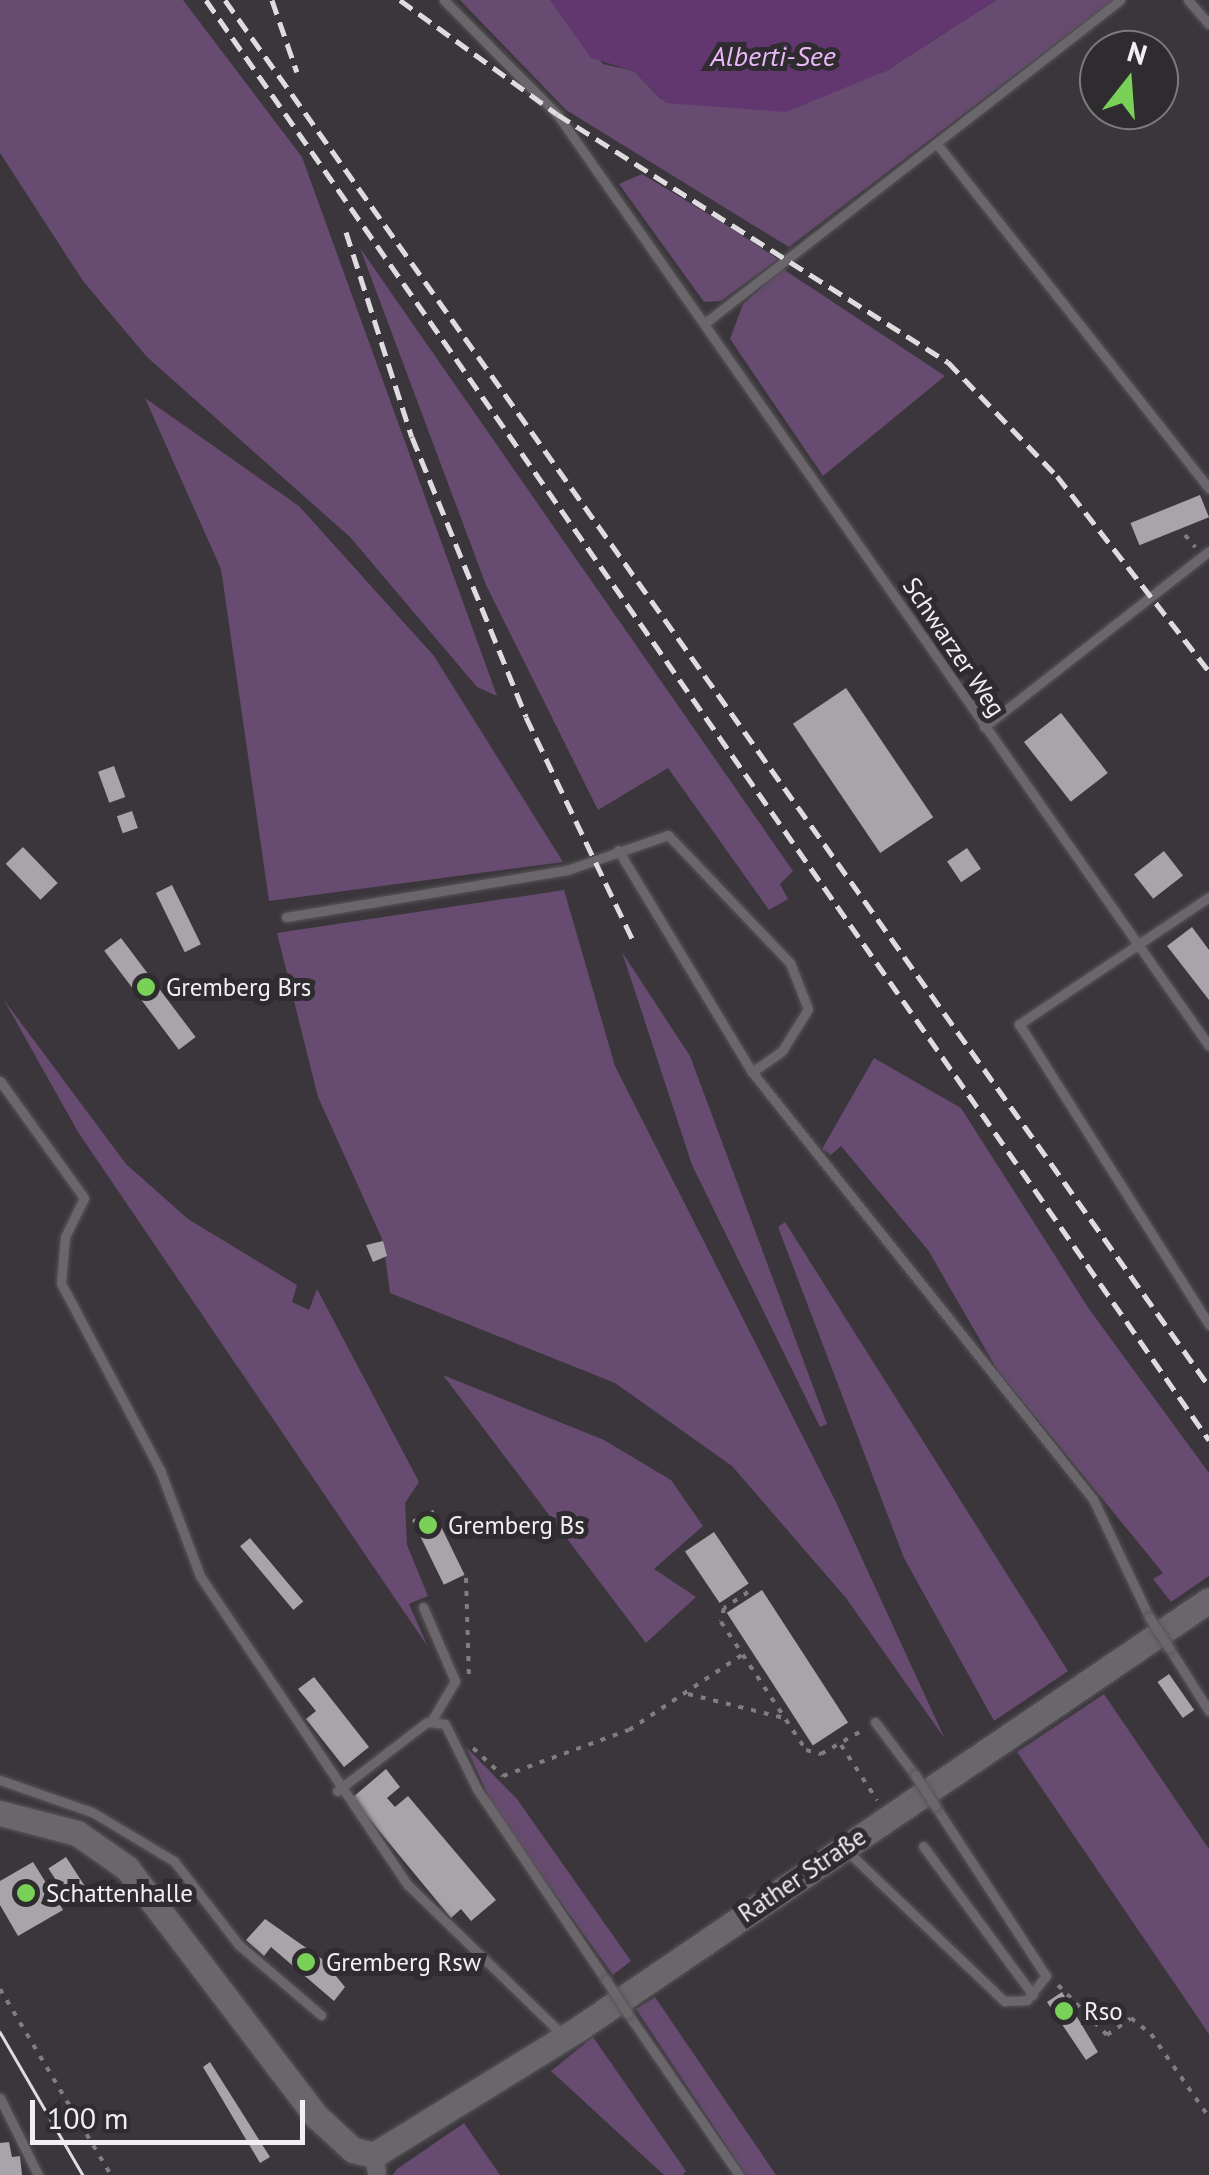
<!DOCTYPE html>
<meta charset="utf-8">
<style>
body{margin:0}
#map{position:relative;width:1209px;height:2175px;overflow:hidden;background:#3a363b;font-family:"PT Sans",sans-serif}
div>[style]{position:absolute}
[style*='--x']{left:calc(var(--x)*1px);top:calc(var(--y)*1px);width:calc(var(--w)*1px);rotate:calc(var(--a)*1deg)}
.green>*{inset:0;background:#674b70}
.water>*{inset:0;background:#623770}
.building>*{inset:0;background:#a8a4aa;transform-origin:0 0}
.path>*{height:4px;margin-top:-2px;transform-origin:0;background:repeating-linear-gradient(90deg,#817d82 0 5px,transparent 0 13px)}
.roads{filter:drop-shadow(0 0 2px #575458) drop-shadow(0 0 2px #575458)}
.lane>*{height:9px;margin:-4.5px;padding:0 4.5px;transform-origin:4.5px;border-radius:4.5px;background:#6a666b}
.street>*{height:18px;margin:-9px;padding:0 9px;transform-origin:9px;border-radius:9px;background:#6a666b}
.secondary>*{height:25px;margin:-12.5px;padding:0 12.5px;transform-origin:12.5px;border-radius:12.5px;background:#6a666b}
.tram>*{height:2.5px;margin:-1.25px;padding:0 1.25px;transform-origin:1.25px;border-radius:1.25px;background:#dfdce0}
.rail>*{height:5px;margin-top:-2.5px;transform-origin:0;background:repeating-linear-gradient(90deg,#dfdce0 0 15px,transparent 0 23px)}
.bridges{filter:drop-shadow(0 0 2px #575458) drop-shadow(0 0 2px #575458)}
.lane-bridge>*{height:9px;margin:-4.5px;padding:0 4.5px;transform-origin:4.5px;border-radius:4.5px;background:#6a666b}
.dots>*{width:28px;height:28px;translate:-50% -50%;box-sizing:border-box;border:5px solid #2f2c30;border-radius:50%}
span{translate:-50% -50%;white-space:nowrap;text-align:center;line-height:1.15;-webkit-text-stroke:10px #2f2c30;paint-order:stroke}
.street-label{font-size:25px;color:#f1eff2}
.poi-label{font-size:25px;color:#f1eff2}
.left{translate:0 -50%;text-align:left}
.water-label{font-size:28px;color:#ecb8fc;font-style:italic}
.north{position:absolute;left:1079px;top:30px;width:100px;height:100px;box-sizing:border-box;background:#2f2c30;border:2px solid #7d7a7e;border-radius:50%;rotate:17deg;font-size:28px;font-weight:700;line-height:40px;text-align:center;color:#f1eff2}
.north::after{content:'';display:block;margin:auto;width:35px;height:45px;background:#79d157;clip-path:polygon(50% 0,100% 100%,50% 72%,0 100%)}
.scale{position:absolute;left:30px;top:2100px;width:275px;height:45px;box-sizing:border-box;border:5px solid #f1eff2;border-top:0;padding-left:12px;font-size:30px;line-height:35px;white-space:nowrap;color:#f1eff2;-webkit-text-stroke:8px #2f2c30;paint-order:stroke}
</style>
<div id="map">
<div class="green">
<i style="clip-path:polygon(0 0,183px 0,302px 157px,497px 696px,477px 687px,350px 537px,147px 357px,83px 281px,0 153px)"></i>
<i style="clip-path:polygon(460px 0,550px 0,603px 64px,634px 71px,661px 99px,848px 84px,886px 71px,996px 0,1113px 0,789px 247px,566px 110px)"></i>
<i style="clip-path:polygon(642px 174px,723px 223px,778px 259px,721px 301px,704px 302px,619px 184px)"></i>
<i style="clip-path:polygon(360px 248px,793px 871px,780px 884px,788px 899px,769px 910px,668px 768px,598px 810px,486px 585px)"></i>
<i style="clip-path:polygon(783px 269px,945px 376px,823px 476px,730px 339px,743px 304px)"></i>
<i style="clip-path:polygon(145px 398px,299px 506px,434px 656px,563px 862px,269px 901px,221px 569px)"></i>
<i style="clip-path:polygon(564px 890px,615px 1066px,836px 1502px,945px 1739px,846px 1598px,732px 1466px,615px 1383px,390px 1293px,383px 1241px,318px 1097px,277px 933px)"></i>
<i style="clip-path:polygon(622px 952px,690px 1056px,827px 1424px,820px 1427px,692px 1165px)"></i>
<i style="clip-path:polygon(4px 1000px,126px 1164px,188px 1219px,297px 1285px,292px 1302px,309px 1310px,317px 1289px,419px 1482px,405px 1503px,407px 1545px,428px 1596px,409px 1604px,428px 1647px,78px 1132px)"></i>
<i style="clip-path:polygon(874px 1058px,961px 1108px,1089px 1309px,1209px 1473px,1209px 1576px,1171px 1602px,1153px 1579px,1163px 1573px,998px 1371px,928px 1250px,841px 1146px,831px 1155px,822px 1149px)"></i>
<i style="clip-path:polygon(785px 1222px,1068px 1671px,994px 1721px,904px 1558px,778px 1227px)"></i>
<i style="clip-path:polygon(443px 1375px,604px 1440px,671px 1480px,703px 1526px,654px 1569px,696px 1597px,646px 1643px)"></i>
<i style="clip-path:polygon(1104px 1694px,1209px 1849px,1209px 2034px,1017px 1752px)"></i>
<i style="clip-path:polygon(466px 1747px,517px 1799px,631px 1961px,613px 1975px,495px 1810px)"></i>
<i style="clip-path:polygon(655px 1997px,776px 2175px,746px 2175px,636px 2009px)"></i>
<i style="clip-path:polygon(593px 2037px,686px 2171px,683px 2175px,664px 2175px,551px 2071px)"></i>
<i style="clip-path:polygon(464px 2123px,500px 2175px,393px 2175px,397px 2169px)"></i>
</div>
<div class="water">
<i style="clip-path:polygon(550px 0,996px 0,886px 71px,786px 112px,666px 103px,634px 71px,591px 58px)"></i>
</div>
<div class="building">
<i style="left:1200px;top:495px;width:24px;height:75px;rotate:68deg"></i>
<i style="left:846px;top:688px;width:156px;height:64px;rotate:56deg"></i>
<i style="left:1061px;top:713px;width:76px;height:47px;rotate:52deg"></i>
<i style="left:114px;top:766px;width:33px;height:17px;rotate:70deg"></i>
<i style="left:132px;top:811px;width:18px;height:16px;rotate:71deg"></i>
<i style="left:23px;top:847px;width:50px;height:24px;rotate:46deg"></i>
<i style="left:967px;top:848px;width:25px;height:24px;rotate:56deg"></i>
<i style="left:1164px;top:851px;width:31px;height:38px;rotate:52deg"></i>
<i style="left:172px;top:885px;width:66px;height:18px;rotate:64deg"></i>
<i style="clip-path:polygon(1192px 927px,1209px 950px,1209px 1000px,1167px 946px)"></i>
<i style="left:121px;top:938px;width:124px;height:21px;rotate:53deg"></i>
<i style="clip-path:polygon(383px 1241px,387px 1256px,373px 1262px,366px 1245px)"></i>
<i style="left:433px;top:1510px;width:72px;height:23px;rotate:64deg"></i>
<i style="left:714px;top:1532px;width:62px;height:35px;rotate:56deg"></i>
<i style="left:250px;top:1538px;width:83px;height:13px;rotate:50deg"></i>
<i style="left:762px;top:1590px;width:158px;height:42px;rotate:57deg"></i>
<i style="left:1169px;top:1674px;width:44px;height:14px;rotate:55deg"></i>
<i style="clip-path:polygon(314px 1677px,369px 1747px,344px 1767px,306px 1719px,316px 1711px,298px 1689px)"></i>
<i style="clip-path:polygon(386px 1769px,400px 1787px,387px 1798px,395px 1807px,408px 1796px,496px 1900px,471px 1921px,461px 1909px,451px 1918px,352px 1798px)"></i>
<i style="left:66px;top:1857px;width:44px;height:21px;rotate:57deg"></i>
<i style="clip-path:polygon(33px 1862px,63px 1910px,18px 1936px,0 1905px,0 1881px)"></i>
<i style="clip-path:polygon(265px 1919px,322px 1959px,345px 1987px,334px 2001px,271px 1947px,264px 1956px,246px 1940px)"></i>
<i style="clip-path:polygon(1062px 1992px,1098px 2052px,1086px 2060px,1047px 2002px)"></i>
<i style="clip-path:polygon(210px 2062px,270px 2157px,260px 2163px,203px 2067px)"></i>
<i style="clip-path:polygon(9px 2142px,12px 2157px,20px 2156px,22px 2175px,0 2175px,0 2143px)"></i>
</div>
<div class="path">
<i style="--x:1185;--y:535;--w:16;--a:50"></i>
<i style="--x:466;--y:1578;--w:99;--a:88.3"></i>
<i style="--x:748;--y:1592;--w:29;--a:146"></i>
<i style="--x:724;--y:1608;--w:14;--a:102"></i>
<i style="--x:721;--y:1622;--w:154;--a:56.4"></i>
<i style="--x:806;--y:1750;--w:16;--a:15"></i>
<i style="--x:821;--y:1754;--w:48;--a:-29.7"></i>
<i style="--x:688;--y:1694;--w:99;--a:14"></i>
<i style="--x:841;--y:1745;--w:66;--a:56.8"></i>
<i style="--x:473;--y:1748;--w:41;--a:43"></i>
<i style="--x:503;--y:1776;--w:134;--a:-20.1"></i>
<i style="--x:629;--y:1730;--w:136;--a:-33.6"></i>
<i style="--x:1058;--y:1985;--w:70;--a:45.6"></i>
<i style="--x:1107;--y:2035;--w:29;--a:-35"></i>
<i style="--x:1131;--y:2018;--w:26;--a:39"></i>
<i style="--x:1151;--y:2034;--w:101;--a:55.1"></i>
<i style="--x:0;--y:1989;--w:217;--a:59.2"></i>
</div>
<div class="roads">
<div class="lane">
<i style="--x:444;--y:0;--w:161;--a:45.3"></i>
<i style="--x:557;--y:114;--w:1137;--a:55.02"></i>
<i style="--x:1188;--y:0;--w:32;--a:49"></i>
<i style="--x:937;--y:144;--w:439;--a:51.7"></i>
<i style="--x:705;--y:323;--w:526;--a:-37.89"></i>
<i style="--x:984;--y:727;--w:286;--a:-38"></i>
<i style="--x:618;--y:850;--w:259;--a:58.9"></i>
<i style="--x:752;--y:1072;--w:546;--a:51.39"></i>
<i style="--x:1093;--y:1499;--w:131;--a:64.6"></i>
<i style="--x:1209;--y:897;--w:229;--a:146.2"></i>
<i style="--x:1019;--y:1024;--w:356;--a:57.7"></i>
<i style="--x:286;--y:917;--w:285;--a:-9.5"></i>
<i style="--x:567;--y:870;--w:107;--a:-19.1"></i>
<i style="--x:668;--y:835;--w:177;--a:46.4"></i>
<i style="--x:790;--y:963;--w:49;--a:68.6"></i>
<i style="--x:808;--y:1009;--w:49;--a:121.8"></i>
<i style="--x:782;--y:1051;--w:37;--a:145"></i>
<i style="--x:0;--y:1081;--w:144;--a:54.3"></i>
<i style="--x:84;--y:1198;--w:43;--a:116"></i>
<i style="--x:65;--y:1237;--w:46;--a:95"></i>
<i style="--x:61;--y:1283;--w:212;--a:62.1"></i>
<i style="--x:160;--y:1470;--w:113;--a:69.3"></i>
<i style="--x:200;--y:1576;--w:372;--a:56.1"></i>
<i style="--x:408;--y:1885;--w:214;--a:44.1"></i>
<i style="--x:423;--y:1607;--w:81;--a:66.6"></i>
<i style="--x:455;--y:1681;--w:45;--a:120.5"></i>
<i style="--x:1169;--y:1648;--w:75;--a:57.6"></i>
<i style="--x:875;--y:1722;--w:66;--a:53"></i>
<i style="--x:0;--y:1780;--w:97;--a:19.2"></i>
<i style="--x:92;--y:1812;--w:96;--a:30.9"></i>
<i style="--x:174;--y:1861;--w:106;--a:52.3"></i>
<i style="--x:239;--y:1945;--w:108;--a:40.5"></i>
<i style="--x:337;--y:1791;--w:113;--a:-37.5"></i>
<i style="--x:427;--y:1722;--w:18;--a:6"></i>
<i style="--x:445;--y:1724;--w:72;--a:63.8"></i>
<i style="--x:477;--y:1789;--w:230;--a:56"></i>
<i style="--x:923;--y:1846;--w:185;--a:53.6"></i>
<i style="--x:846;--y:1850;--w:219;--a:43.7"></i>
<i style="--x:1004;--y:2001;--w:23;--a:-2"></i>
<i style="--x:1027;--y:2000;--w:31;--a:-52"></i>
<i style="--x:1046;--y:1976;--w:203;--a:-123.1"></i>
<i style="--x:628;--y:2014;--w:196;--a:55.4"></i>
<i style="--x:0;--y:2098;--w:86;--a:63.7"></i>
</div>
<div class="street">
<i style="--x:374;--y:2155;--w:20;--a:81"></i>
</div>
<div class="secondary">
<i style="--x:0;--y:1813;--w:80;--a:14.6"></i>
<i style="--x:77;--y:1833;--w:61;--a:35"></i>
<i style="--x:127;--y:1868;--w:312;--a:52.7"></i>
<i style="--x:316;--y:2116;--w:50;--a:42.6"></i>
<i style="--x:353;--y:2150;--w:22;--a:13"></i>
<i style="--x:374;--y:2155;--w:243;--a:-31.7"></i>
<i style="--x:581;--y:2027;--w:759;--a:-34.21"></i>
</div>
</div>
<div class="tram">
<i style="--x:0;--y:2032;--w:165;--a:59.9"></i>
</div>
<div class="rail">
<i style="--x:206;--y:0;--w:1755;--a:55.14"></i>
<i style="--x:225;--y:0;--w:1700;--a:54.63"></i>
<i style="--x:272;--y:0;--w:76;--a:70.9"></i>
<i style="--x:400;--y:0;--w:194;--a:36"></i>
<i style="--x:557;--y:114;--w:463;--a:32.4"></i>
<i style="--x:948;--y:362;--w:158;--a:46.3"></i>
<i style="--x:1057;--y:476;--w:247;--a:52.1"></i>
<i style="--x:346;--y:232;--w:215;--a:72.2"></i>
<i style="--x:412;--y:437;--w:302;--a:67.8"></i>
<i style="--x:526;--y:717;--w:247;--a:64.4"></i>
</div>
<div class="bridges">
<div class="lane-bridge">
<i style="--x:1149;--y:1617;--w:37;--a:57"></i>
<i style="--x:915;--y:1775;--w:37;--a:57"></i>
<i style="--x:606;--y:1980;--w:40;--a:57.1"></i>
</div>
</div>
<div class="dots">
<i style="left:146px;top:987px;background:#79d157"></i>
<i style="left:428px;top:1525px;background:#79d157"></i>
<i style="left:26px;top:1893px;background:#79d157"></i>
<i style="left:306px;top:1962px;background:#79d157"></i>
<i style="left:1064px;top:2011px;background:#79d157"></i>
</div>
<div class="street-label">
<span style="left:954px;top:647px;rotate:56deg">Schwarzer Weg</span>
<span style="left:802px;top:1875px;rotate:-34deg">Rather Straße</span>
</div>
<div class="poi-label">
<span class="left" style="left:166px;top:987px">Gremberg Brs</span>
<span class="left" style="left:448px;top:1525px">Gremberg Bs</span>
<span class="left" style="left:46px;top:1893px">Schattenhalle</span>
<span class="left" style="left:326px;top:1962px">Gremberg Rsw</span>
<span class="left" style="left:1084px;top:2011px">Rso</span>
</div>
<div class="water-label">
<span style="left:773px;top:56px">Alberti-See</span>
</div>
<div class="north">N</div>
<div class="scale">100 m</div>
</div>
